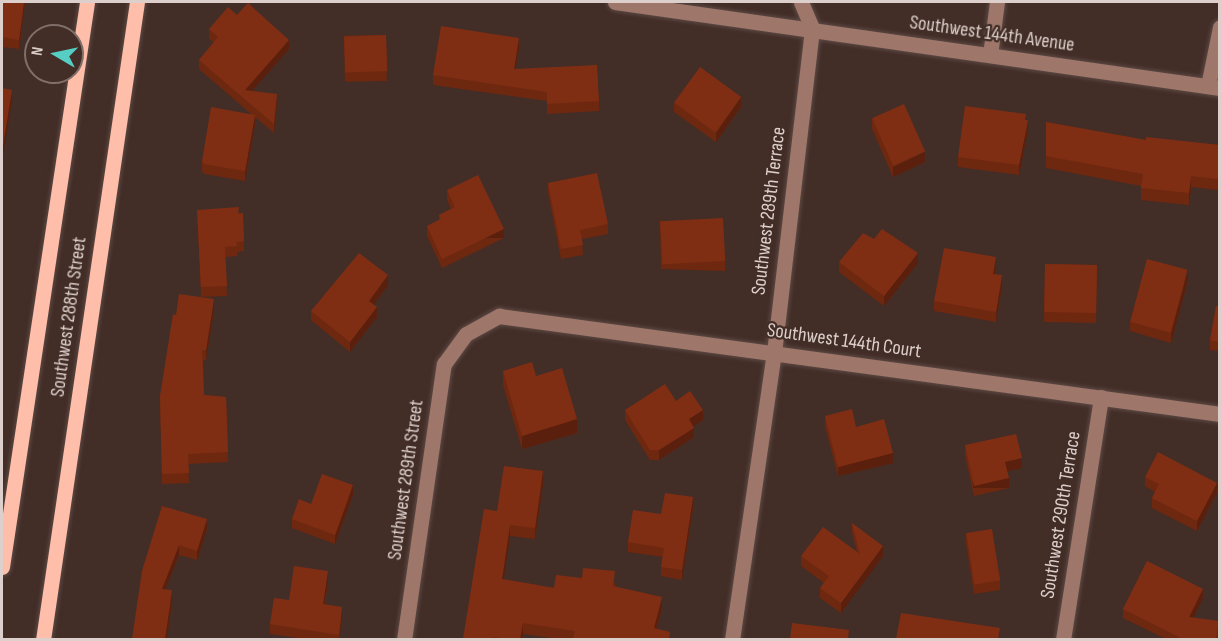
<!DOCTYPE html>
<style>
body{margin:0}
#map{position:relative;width:1221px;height:641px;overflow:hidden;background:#422d27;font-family:"Sofia Sans Condensed",sans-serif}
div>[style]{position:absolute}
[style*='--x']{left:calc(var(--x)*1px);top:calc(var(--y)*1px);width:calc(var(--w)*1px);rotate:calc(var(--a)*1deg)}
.roads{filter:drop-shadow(0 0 2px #5e4a45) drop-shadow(0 0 2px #5e4a45)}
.minor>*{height:15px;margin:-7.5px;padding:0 7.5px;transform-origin:7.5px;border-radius:7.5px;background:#9e776a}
.major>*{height:15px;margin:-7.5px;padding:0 7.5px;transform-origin:7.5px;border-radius:7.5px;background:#ffbea9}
.wall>*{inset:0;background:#6e2810;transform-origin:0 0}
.shaded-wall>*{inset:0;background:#5a200d;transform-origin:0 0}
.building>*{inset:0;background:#802e13;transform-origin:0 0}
span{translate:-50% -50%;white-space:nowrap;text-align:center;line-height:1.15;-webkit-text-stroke:4.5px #422d27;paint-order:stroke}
.street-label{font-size:20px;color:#ddcfcb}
.frame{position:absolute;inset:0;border:3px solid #ddcfcb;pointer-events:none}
.north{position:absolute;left:24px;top:24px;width:60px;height:60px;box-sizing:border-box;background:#422d27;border:2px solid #806e69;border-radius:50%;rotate:279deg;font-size:16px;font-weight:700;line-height:24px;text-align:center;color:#ddcfcb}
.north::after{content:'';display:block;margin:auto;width:21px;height:27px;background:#56cec4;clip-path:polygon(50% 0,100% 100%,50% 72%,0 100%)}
</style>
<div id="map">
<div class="roads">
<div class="minor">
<i style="--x:615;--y:2;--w:611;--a:8.09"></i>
<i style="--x:990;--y:55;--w:53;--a:-82.5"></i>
<i style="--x:1208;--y:86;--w:60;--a:-78.5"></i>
<i style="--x:404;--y:640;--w:279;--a:-81.8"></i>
<i style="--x:444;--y:364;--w:37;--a:-54"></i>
<i style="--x:466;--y:334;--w:38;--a:-29"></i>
<i style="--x:499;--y:316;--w:728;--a:7.74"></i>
<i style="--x:732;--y:640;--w:290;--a:-81.7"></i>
<i style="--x:774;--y:353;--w:327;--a:-83.3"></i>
<i style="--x:812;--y:28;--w:28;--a:-113"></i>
<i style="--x:1063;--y:640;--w:246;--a:-81.1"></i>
</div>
<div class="major">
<i style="--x:2;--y:567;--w:571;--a:-81.44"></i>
<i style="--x:43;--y:640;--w:645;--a:-81.62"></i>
</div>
</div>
<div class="wall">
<i style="clip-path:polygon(2px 2px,25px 2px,19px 49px,2px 47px)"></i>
<i style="clip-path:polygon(237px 15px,289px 49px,252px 91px,277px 103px,274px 133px,255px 117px,255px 124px,245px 181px,204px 174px,202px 171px,202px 161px,251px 114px,199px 69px,199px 60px,214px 43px,209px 38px,209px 29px)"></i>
<i style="left:386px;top:35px;width:46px;height:42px;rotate:89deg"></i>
<i style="clip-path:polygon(519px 48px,515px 69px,599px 101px,599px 111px,547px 114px,547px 101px,433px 85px,433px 75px)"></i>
<i style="clip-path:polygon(674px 103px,741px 107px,716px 142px,674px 112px)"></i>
<i style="clip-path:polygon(872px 119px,925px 162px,893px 177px,872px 129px)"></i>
<i style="clip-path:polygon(1026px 120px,1028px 130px,1019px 175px,958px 167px,958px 157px)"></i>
<i style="clip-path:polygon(1046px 122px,1146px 140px,1220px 145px,1220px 186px,1218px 186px,1218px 190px,1191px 187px,1189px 205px,1141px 200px,1141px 186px,1046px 168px)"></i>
<i style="clip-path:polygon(548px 183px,608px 224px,608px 234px,582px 239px,583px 255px,561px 259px,548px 193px)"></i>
<i style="clip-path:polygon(447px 190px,504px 238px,442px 268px,427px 236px,427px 226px,439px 220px,439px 215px,451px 209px,447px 200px)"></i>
<i style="clip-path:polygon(197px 210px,243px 213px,244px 251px,237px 252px,237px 256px,225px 257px,227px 296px,201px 297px)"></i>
<i style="clip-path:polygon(660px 220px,725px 261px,725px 271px,661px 269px)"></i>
<i style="clip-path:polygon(839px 262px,918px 263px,884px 306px,839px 272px)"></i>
<i style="left:1045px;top:264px;width:52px;height:58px;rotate:1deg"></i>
<i style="clip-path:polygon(996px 267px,994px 274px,1002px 285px,996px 322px,934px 311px,934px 301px)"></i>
<i style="clip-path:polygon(1188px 280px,1171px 343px,1130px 331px,1130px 322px)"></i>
<i style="clip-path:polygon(388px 285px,373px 305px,377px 317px,350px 352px,311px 320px,311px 311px)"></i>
<i style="clip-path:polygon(1220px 307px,1220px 351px,1210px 350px,1210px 340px)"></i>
<i style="clip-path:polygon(214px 309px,206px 360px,203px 360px,204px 395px,226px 397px,228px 462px,188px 464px,189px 483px,162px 484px,160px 406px,176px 315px)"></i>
<i style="clip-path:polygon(503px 371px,536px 376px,577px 433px,522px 449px,503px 385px)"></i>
<i style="clip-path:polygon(676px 401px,703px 420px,693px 426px,694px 437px,659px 460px,650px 460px,625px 420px,625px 410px)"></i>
<i style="clip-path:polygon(825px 416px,856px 427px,893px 463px,838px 476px,825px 426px)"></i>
<i style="clip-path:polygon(965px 445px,1022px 468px,1007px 471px,1009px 488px,974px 496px,965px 455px)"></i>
<i style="clip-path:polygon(1145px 477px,1217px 493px,1197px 531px,1152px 508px,1152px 498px,1155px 492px,1145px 486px)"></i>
<i style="clip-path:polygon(543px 483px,535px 539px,510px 536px,503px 579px,554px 588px,615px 583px,615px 587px,662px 608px,657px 629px,670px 639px,559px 639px,523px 634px,522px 639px,463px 639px,497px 511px)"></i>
<i style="clip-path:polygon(353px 495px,335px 544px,292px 528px,292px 519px,311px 504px)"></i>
<i style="clip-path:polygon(162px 506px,207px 529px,197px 560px,179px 555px,165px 589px,172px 600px,167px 639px)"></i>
<i style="clip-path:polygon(693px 507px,682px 580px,661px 576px,661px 567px,663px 557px,628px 552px,628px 542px,661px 514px)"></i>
<i style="clip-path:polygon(852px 523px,883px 556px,841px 613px,820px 598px,820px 588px,824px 583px,801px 566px,801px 556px,857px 552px,852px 532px)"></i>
<i style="clip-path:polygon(966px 533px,1000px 580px,1000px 590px,974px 594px,966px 543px)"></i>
<i style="clip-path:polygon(328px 581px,325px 605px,342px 617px,339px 639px,305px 639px,270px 634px,270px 624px,289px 600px)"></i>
<i style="clip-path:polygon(1203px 598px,1193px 618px,1219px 631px,1217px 639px,1166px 639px,1123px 618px,1123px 609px)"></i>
</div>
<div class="shaded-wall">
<i style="clip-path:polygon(24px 2px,25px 2px,19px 49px,19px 40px)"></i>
<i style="clip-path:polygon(519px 38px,519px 48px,514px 79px,514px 69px)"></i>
<i style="clip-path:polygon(289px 40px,289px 49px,245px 99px,245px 90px)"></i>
<i style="clip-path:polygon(12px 90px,12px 100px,2px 162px,2px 152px)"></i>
<i style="clip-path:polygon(277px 94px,277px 103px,274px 133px,274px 124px)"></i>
<i style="clip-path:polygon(741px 97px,741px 107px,716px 142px,716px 133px)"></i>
<i style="clip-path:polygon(255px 115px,255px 124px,245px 181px,245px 171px)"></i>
<i style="clip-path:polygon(1028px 120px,1028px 130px,1019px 175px,1019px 165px)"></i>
<i style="clip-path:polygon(925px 152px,925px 162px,893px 177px,893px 167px)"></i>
<i style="clip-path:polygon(1191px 176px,1191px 187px,1189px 205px,1189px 193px)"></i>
<i style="left:504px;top:229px;width:9px;height:69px;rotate:90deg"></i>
<i style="clip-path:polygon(918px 253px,918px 263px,884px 306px,884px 296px)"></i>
<i style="clip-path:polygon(996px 257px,996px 267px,993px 284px,993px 274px)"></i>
<i style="clip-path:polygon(1188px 270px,1188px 280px,1171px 343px,1171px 333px)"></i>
<i style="clip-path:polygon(388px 275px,388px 285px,369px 311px,369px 301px)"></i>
<i style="clip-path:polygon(1002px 275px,1002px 285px,996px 322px,996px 312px)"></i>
<i style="clip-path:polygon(214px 299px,214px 309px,206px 360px,206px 350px)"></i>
<i style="clip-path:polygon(377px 307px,377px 317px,350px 352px,350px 342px)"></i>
<i style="clip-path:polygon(703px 410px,703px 420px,689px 429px,689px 419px)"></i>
<i style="clip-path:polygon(577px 419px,577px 433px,522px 449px,522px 436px)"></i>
<i style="clip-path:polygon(694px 428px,694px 437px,659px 460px,659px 450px)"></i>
<i style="clip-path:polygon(893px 453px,893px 463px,838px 476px,838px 467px)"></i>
<i style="clip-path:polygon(1022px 458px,1022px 468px,1005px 472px,1005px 462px)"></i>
<i style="clip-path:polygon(543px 471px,543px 483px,535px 539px,535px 528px)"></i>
<i style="left:1009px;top:478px;width:10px;height:36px;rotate:90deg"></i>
<i style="clip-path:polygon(1217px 483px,1217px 493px,1197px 531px,1197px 521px)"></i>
<i style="clip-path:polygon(353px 485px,353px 495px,335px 544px,335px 535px)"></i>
<i style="clip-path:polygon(693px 497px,693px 507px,682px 580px,682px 570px)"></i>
<i style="clip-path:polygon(207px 519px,207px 529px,197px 560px,197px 551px)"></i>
<i style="clip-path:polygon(510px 525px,510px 536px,502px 590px,502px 579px)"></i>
<i style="clip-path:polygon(179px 545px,179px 555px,162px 598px,162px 589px)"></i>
<i style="clip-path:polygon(883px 546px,883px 556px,841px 613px,841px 603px)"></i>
<i style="clip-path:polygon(328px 571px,328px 581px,323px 614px,323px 604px)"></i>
<i style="clip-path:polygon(1203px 589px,1203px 598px,1189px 627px,1189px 617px)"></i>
<i style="clip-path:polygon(172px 590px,172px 600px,167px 639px,165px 639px)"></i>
<i style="clip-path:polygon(662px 597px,662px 608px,654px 639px,654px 628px)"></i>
<i style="clip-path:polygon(342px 607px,342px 617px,339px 639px,339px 635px)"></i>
<i style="clip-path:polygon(523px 623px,523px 634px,522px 639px,520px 639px)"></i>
</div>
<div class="building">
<i style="clip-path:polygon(2px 2px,24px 2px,19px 40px,2px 37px)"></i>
<i style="clip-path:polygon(248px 3px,289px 40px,245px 90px,277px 94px,274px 124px,199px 60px,218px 37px,209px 29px,228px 7px,237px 15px)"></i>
<i style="clip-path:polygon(441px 26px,519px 38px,514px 69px,597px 65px,599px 101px,547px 104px,547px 92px,433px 75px)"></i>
<i style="left:386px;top:35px;width:36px;height:42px;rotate:88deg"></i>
<i style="left:700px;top:67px;width:51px;height:44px;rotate:36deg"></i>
<i style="clip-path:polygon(2px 88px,12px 90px,2px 152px)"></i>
<i style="left:904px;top:104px;width:52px;height:35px;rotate:66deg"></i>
<i style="clip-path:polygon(965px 106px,1026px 114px,1025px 120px,1028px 120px,1019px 165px,958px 157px)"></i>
<i style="clip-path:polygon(211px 107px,255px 115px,245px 171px,204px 164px,202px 161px)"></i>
<i style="clip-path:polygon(1046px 122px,1146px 140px,1146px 137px,1220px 145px,1220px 174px,1218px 174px,1218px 179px,1191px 176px,1189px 193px,1141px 188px,1143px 174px,1046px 156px)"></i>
<i style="clip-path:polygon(597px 173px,608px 224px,580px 230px,583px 245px,561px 249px,548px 183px)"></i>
<i style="clip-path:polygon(478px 175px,504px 229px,442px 259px,427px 226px,441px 219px,439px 215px,455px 207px,447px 190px)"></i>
<i style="clip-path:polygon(239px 207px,238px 214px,243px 213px,244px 241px,236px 242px,237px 246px,225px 247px,227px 286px,201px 287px,197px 210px)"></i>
<i style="left:723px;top:218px;width:43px;height:63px;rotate:87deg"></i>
<i style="clip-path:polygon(882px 229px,918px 253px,884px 296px,839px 262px,863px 233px,874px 239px)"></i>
<i style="clip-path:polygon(944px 248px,996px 257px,993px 274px,1002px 275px,996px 312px,934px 301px)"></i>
<i style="clip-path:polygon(359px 253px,388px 275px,369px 301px,377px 307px,350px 342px,311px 311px)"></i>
<i style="left:1147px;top:259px;width:42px;height:65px;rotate:15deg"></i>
<i style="left:1045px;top:264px;width:52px;height:48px;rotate:1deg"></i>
<i style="clip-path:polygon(179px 294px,214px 299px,206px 350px,202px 350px,204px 395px,226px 397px,228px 452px,188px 454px,189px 473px,162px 474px,160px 396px,173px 314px,176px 315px)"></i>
<i style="clip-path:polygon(1216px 306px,1220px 307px,1220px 342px,1210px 340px)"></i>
<i style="clip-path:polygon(532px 362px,536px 376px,562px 368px,577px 419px,522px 436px,503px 371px)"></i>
<i style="clip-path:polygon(665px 384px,676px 401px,690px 391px,703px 410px,689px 419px,694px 428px,659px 450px,650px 450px,625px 410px)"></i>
<i style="clip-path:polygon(852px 409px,856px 427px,884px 419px,893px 453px,838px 467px,825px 416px)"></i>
<i style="clip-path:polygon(1016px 434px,1022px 458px,1005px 462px,1009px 478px,974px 486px,965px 445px)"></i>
<i style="clip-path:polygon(1158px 452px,1217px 483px,1197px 521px,1152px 498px,1159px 484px,1145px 477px)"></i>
<i style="clip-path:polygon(504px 466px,543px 471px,535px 528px,510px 525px,502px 579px,554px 588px,556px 575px,582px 578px,583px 568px,615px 571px,613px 586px,662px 597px,654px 628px,670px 632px,669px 639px,573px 639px,575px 631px,523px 623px,520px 639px,509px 639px,493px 637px,494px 639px,463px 639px,484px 509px,497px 511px)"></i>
<i style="clip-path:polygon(322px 474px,353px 485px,335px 535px,292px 519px,299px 499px,311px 504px)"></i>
<i style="clip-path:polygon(665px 493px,693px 497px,682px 570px,661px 567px,664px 548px,628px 542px,633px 510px,661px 514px)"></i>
<i style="clip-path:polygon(162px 506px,207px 519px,197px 551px,179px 545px,162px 589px,172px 590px,165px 639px,132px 639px,142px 571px)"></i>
<i style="clip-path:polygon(852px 523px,883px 546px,841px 603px,820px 588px,829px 576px,801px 556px,823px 527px,860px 554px)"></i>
<i style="left:992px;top:529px;width:52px;height:26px;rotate:81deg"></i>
<i style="clip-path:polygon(1147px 561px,1203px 589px,1189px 617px,1219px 621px,1216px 639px,1183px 639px,1123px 609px)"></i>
<i style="clip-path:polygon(294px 566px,328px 571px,323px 604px,342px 607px,339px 635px,270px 624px,274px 598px,289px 600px)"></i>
<i style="clip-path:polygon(901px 613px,1000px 628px,998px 639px,896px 639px)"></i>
<i style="clip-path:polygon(792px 623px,849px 630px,848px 639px,790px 639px)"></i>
</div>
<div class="street-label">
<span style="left:992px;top:34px;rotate:8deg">Southwest 144th Avenue</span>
<span style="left:769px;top:211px;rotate:-83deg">Southwest 289th Terrace</span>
<span style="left:69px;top:317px;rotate:-82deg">Southwest 288th Street</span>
<span style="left:844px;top:341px;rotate:8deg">Southwest 144th Court</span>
<span style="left:406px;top:480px;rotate:-82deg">Southwest 289th Street</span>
<span style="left:1061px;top:515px;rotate:-81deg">Southwest 290th Terrace</span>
</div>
<div class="frame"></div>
<div class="north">N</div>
</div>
